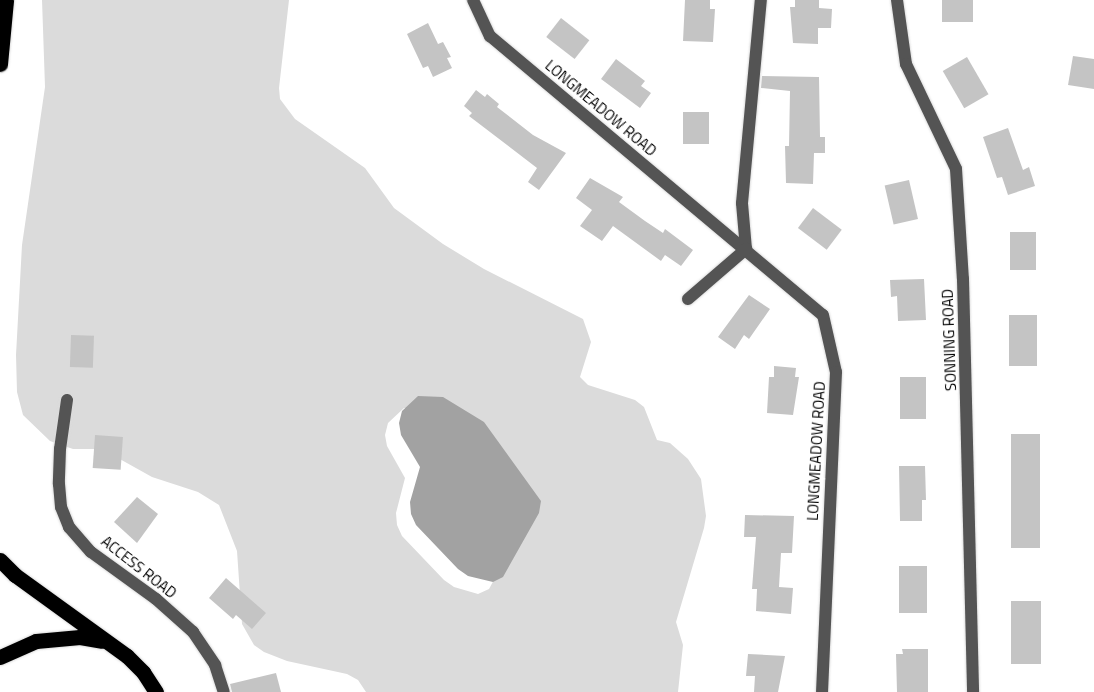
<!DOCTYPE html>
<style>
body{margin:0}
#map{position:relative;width:1094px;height:692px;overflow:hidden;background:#fff;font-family:"Titillium Web",sans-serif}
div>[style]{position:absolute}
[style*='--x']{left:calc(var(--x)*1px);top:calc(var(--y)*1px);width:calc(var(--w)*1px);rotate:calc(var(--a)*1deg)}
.green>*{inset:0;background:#dbdbdb}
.water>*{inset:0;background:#a2a2a2}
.building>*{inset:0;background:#c4c4c4;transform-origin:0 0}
.roads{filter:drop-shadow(0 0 1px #dbdbdb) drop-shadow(0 0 1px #dbdbdb)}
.minor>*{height:12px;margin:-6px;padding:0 6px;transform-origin:6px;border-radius:6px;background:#545454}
.highway>*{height:15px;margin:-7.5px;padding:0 7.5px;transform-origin:7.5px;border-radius:7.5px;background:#000}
span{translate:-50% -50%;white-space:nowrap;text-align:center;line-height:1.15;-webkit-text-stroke:4.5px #fff;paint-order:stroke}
.street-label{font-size:15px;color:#000}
</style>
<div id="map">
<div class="green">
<i style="clip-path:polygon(evenodd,42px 0,289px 0,279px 88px,280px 99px,295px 119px,365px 168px,394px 208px,443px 244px,484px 269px,583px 319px,591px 342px,580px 377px,588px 385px,635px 400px,644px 407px,657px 440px,670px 443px,688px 459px,701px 479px,706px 516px,704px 528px,676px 622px,683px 645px,678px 692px,366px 692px,358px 680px,347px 674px,287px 661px,264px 652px,254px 645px,242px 624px,237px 551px,219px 505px,198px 492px,152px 477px,109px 453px,97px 449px,73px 449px,50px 441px,23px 415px,17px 392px,16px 355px,22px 245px,45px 87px,42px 0,404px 408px,429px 408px,524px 525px,489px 589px,478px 594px,454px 587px,444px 580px,402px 536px,397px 525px,396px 513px,405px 478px,387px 446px,385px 435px,388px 423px,404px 408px)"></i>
</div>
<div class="water">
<i style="clip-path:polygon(418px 396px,443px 397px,484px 422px,541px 501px,539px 513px,503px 577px,493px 582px,468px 576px,458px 569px,416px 525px,411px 514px,410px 502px,420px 467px,401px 435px,399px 423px,402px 411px)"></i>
</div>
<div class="building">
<i style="clip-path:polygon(685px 0,710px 0,710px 9px,715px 9px,713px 42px,683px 41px)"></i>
<i style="clip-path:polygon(795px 0,819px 0,819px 8px,832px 9px,831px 28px,818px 28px,818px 44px,793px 43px,790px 7px,795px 7px)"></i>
<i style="left:942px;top:0;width:31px;height:22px"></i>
<i style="left:561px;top:18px;width:36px;height:24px;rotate:38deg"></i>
<i style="clip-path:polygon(428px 23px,438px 44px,443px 42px,451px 57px,447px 58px,452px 68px,433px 77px,428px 66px,423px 68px,407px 34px)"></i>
<i style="clip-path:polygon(1073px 56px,1094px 59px,1094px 89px,1068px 85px)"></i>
<i style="left:967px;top:57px;width:43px;height:28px;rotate:60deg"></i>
<i style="clip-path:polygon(616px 59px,645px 81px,641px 86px,651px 93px,640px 108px,601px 79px)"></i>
<i style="clip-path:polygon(762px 76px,819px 77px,820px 137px,825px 137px,825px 153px,814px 153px,813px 184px,786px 183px,785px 146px,789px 146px,790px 91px,761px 88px)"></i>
<i style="clip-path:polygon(476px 90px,485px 97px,487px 94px,499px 104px,497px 107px,533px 135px,566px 153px,539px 190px,528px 182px,537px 168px,469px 116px,472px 113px,464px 106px)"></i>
<i style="left:683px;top:112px;width:26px;height:32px"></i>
<i style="clip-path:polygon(1008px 128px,1023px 170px,1029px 167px,1035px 186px,1008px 195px,1002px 177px,997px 178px,983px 137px)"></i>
<i style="clip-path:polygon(590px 178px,623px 197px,619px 202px,645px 221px,663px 233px,665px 229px,693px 250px,681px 266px,665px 255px,661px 261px,613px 226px,602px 241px,580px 226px,592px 210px,576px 198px)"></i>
<i style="left:909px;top:180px;width:40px;height:25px;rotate:77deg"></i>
<i style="left:813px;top:208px;width:36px;height:25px;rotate:37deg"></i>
<i style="left:1010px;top:232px;width:26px;height:38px"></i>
<i style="clip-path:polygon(924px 279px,926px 320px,898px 321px,897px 296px,891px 297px,890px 280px)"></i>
<i style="clip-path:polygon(749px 295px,770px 309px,749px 339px,744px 335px,735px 349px,718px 337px)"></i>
<i style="left:1009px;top:315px;width:28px;height:51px"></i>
<i style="left:71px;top:335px;width:23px;height:32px;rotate:2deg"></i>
<i style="clip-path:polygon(774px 366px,796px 368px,795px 377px,799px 377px,793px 415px,767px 413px,769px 377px,774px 377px)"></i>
<i style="left:900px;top:377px;width:26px;height:42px"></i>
<i style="left:1011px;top:434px;width:29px;height:114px"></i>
<i style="left:95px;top:435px;width:28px;height:33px;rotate:4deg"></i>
<i style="clip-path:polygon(899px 466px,925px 466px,926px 500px,922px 500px,922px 521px,900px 521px)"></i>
<i style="clip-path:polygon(137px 497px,158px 514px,137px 543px,114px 522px)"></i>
<i style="clip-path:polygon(745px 515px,794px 516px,792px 553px,781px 553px,779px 587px,793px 588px,791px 614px,756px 611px,757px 589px,752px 589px,756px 537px,744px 537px)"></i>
<i style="left:899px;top:566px;width:28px;height:47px"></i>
<i style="clip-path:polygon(226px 578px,266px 613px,252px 629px,236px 615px,233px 619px,209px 598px)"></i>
<i style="left:1011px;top:601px;width:30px;height:63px"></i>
<i style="clip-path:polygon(902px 649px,928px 649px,928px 692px,897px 692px,896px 654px,903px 654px)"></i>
<i style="clip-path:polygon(748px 654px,785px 656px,778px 692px,754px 692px,755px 676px,746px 676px)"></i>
<i style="clip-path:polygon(276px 673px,281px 692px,232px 692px,230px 684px)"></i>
</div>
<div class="roads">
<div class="minor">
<i style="--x:473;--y:0;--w:40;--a:65"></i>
<i style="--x:490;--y:36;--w:434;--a:40"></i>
<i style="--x:823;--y:315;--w:58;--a:77.2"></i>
<i style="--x:836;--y:372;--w:320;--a:92.5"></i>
<i style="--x:897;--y:0;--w:65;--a:82"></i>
<i style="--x:906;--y:64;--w:116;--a:64.5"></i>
<i style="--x:956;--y:169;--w:110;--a:86.4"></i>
<i style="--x:963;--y:279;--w:413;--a:88.6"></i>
<i style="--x:746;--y:249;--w:46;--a:-95"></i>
<i style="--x:742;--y:203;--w:204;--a:-84.7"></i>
<i style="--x:688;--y:299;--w:77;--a:-40.8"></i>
<i style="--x:67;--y:400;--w:49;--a:98.1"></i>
<i style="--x:60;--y:449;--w:35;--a:92"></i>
<i style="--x:59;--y:484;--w:23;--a:85"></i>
<i style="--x:61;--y:507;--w:22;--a:68"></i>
<i style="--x:69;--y:527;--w:33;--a:49"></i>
<i style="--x:91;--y:552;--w:80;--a:35.9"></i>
<i style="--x:156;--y:599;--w:50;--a:41.7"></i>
<i style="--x:193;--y:632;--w:40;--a:56"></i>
<i style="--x:215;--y:665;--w:28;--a:72"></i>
</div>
<div class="highway">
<i style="--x:0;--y:64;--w:64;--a:-84.6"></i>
<i style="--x:0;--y:560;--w:21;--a:45"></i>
<i style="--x:15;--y:575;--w:138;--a:35.9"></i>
<i style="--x:127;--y:656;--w:23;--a:45"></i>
<i style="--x:143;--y:672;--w:24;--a:57"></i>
<i style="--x:0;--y:657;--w:39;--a:-24"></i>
<i style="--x:36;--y:641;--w:44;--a:-5.2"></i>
<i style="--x:80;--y:637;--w:22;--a:10"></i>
</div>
</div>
<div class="street-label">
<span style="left:601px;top:108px;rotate:40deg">LONGMEADOW ROAD</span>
<span style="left:949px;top:340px;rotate:-92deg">SONNING ROAD</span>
<span style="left:816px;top:451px;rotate:-87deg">LONGMEADOW ROAD</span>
<span style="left:139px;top:567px;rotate:38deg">ACCESS ROAD</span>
</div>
</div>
